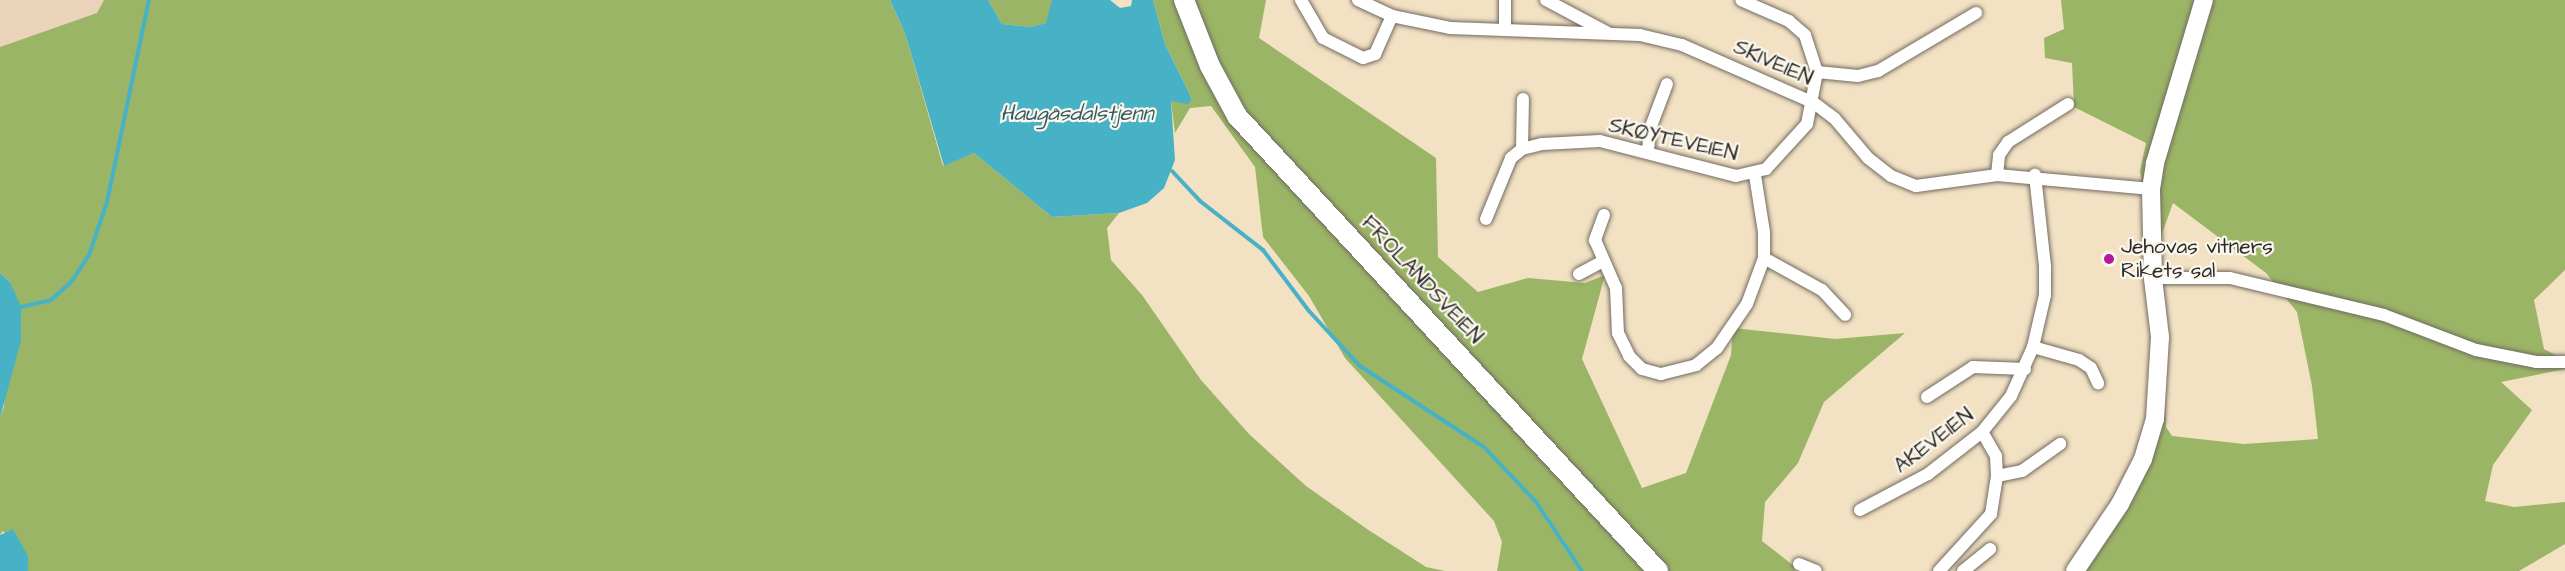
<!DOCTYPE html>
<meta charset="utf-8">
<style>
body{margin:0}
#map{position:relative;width:2565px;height:571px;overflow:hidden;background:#f2e1c3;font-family:"Architects Daughter",sans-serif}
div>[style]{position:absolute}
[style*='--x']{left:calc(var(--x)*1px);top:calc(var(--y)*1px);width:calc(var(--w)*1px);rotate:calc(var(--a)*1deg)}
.built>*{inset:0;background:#ead3b8}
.forest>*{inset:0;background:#9bb566}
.water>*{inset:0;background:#47b2c5}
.stream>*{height:4px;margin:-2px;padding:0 2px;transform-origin:2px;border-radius:2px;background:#47b2c5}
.roads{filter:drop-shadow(0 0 2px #716b60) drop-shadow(0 0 2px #716b60)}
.minor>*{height:12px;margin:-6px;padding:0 6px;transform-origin:6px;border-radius:6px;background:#fff}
.secondary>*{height:18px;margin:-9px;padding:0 9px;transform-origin:9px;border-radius:9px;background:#fff}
.primary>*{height:20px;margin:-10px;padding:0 10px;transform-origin:10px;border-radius:10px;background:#fff}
.dots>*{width:16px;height:16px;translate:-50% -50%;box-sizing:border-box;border:3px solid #fbf7ec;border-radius:50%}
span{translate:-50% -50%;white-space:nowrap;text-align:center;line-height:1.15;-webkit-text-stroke:4.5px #fbf7ec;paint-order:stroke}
.street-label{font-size:21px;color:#2b2b2b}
.poi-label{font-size:21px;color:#2b2b2b}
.left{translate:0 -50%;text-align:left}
.water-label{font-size:22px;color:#355a61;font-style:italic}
</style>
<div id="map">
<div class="built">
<i style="clip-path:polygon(0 0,104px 0,98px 13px,0 47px)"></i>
</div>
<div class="forest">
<i style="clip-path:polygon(104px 0,890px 0,905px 33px,943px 166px,974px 153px,1052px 217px,1119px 213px,1107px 228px,1111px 260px,1142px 295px,1201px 380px,1249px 434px,1306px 486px,1367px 529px,1426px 567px,1445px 571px,28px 571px,28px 556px,3px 531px,0 535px,0 418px,4px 406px,10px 282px,0 273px,0 47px,97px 13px)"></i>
<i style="clip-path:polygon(988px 0,1052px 0,1051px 12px,1046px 23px,1030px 27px,1002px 24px)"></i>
<i style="clip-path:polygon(1153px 0,1266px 0,1259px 38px,1436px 158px,1438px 257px,1478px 292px,1528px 278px,1585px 283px,1605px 275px,1582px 359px,1642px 488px,1686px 473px,1731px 355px,1733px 328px,1835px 339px,1905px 333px,1824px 402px,1798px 463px,1765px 502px,1762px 541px,1794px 566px,1795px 571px,1497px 571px,1502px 542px,1494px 521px,1345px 358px,1309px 296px,1263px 237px,1255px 167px,1211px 106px,1190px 108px,1175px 133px,1171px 101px,1192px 99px,1165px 44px)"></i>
<i style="clip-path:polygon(evenodd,2061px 0,2565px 0,2565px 270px,2534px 300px,2544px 349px,2565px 360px,2565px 369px,2501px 382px,2532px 410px,2493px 465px,2485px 501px,2514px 507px,2565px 502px,2565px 544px,2519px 571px,2071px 571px,2158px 417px,2147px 209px,2140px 171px,2146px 143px,2074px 107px,2072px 63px,2045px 58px,2044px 38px,2064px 29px,2061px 0,2173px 203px,2266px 273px,2297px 312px,2312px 386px,2318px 439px,2244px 444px,2172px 436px,2166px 427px,2160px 239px,2173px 203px)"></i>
</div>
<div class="water">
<i style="clip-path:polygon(890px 0,988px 0,1002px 24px,1030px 27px,1046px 23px,1052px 0,1110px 0,1120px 8px,1131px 6px,1132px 0,1153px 0,1165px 44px,1192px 99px,1188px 104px,1171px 101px,1175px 160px,1164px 188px,1147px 203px,1119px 213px,1052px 217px,974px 153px,944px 166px,905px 33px)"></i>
<i style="clip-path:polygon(0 273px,10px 282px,21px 307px,21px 341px,0 418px)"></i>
<i style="clip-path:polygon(13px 529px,28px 556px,28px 571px,0 571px,0 535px)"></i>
</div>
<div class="stream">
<i style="--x:1172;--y:171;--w:41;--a:47"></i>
<i style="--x:1200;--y:201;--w:80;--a:37.9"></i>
<i style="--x:1263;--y:250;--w:76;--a:53"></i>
<i style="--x:1309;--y:311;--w:75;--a:47.2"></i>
<i style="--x:1360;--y:366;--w:148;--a:33.2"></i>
<i style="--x:1484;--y:447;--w:76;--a:46.6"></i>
<i style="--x:1536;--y:502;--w:83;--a:56.3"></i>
<i style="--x:21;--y:307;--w:31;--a:-13"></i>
<i style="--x:51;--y:300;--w:28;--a:-42"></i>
<i style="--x:72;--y:281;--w:31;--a:-57"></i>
<i style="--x:89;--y:255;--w:56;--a:-71.2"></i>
<i style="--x:107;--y:202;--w:206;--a:-78.3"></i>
</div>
<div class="roads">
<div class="minor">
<i style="--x:1301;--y:0;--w:44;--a:59.9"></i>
<i style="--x:1323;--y:38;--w:45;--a:26.6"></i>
<i style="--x:1363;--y:58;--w:13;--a:-18"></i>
<i style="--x:1375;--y:54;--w:42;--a:-65.9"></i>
<i style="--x:1358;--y:0;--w:38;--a:25"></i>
<i style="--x:1392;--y:16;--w:59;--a:11.7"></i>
<i style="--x:1450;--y:28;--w:190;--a:2.1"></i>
<i style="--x:1640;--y:35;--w:43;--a:13.4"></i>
<i style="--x:1682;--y:45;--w:144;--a:23.7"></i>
<i style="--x:1814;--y:103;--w:26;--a:37"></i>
<i style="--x:1835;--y:119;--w:51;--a:49.8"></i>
<i style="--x:1868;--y:158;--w:29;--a:38"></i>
<i style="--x:1891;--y:176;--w:27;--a:22"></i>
<i style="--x:1916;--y:186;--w:82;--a:-7.7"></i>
<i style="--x:1997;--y:175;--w:155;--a:5.2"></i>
<i style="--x:1505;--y:0;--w:28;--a:90"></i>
<i style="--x:1546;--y:0;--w:70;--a:28"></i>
<i style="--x:1817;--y:72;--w:41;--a:5.6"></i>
<i style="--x:1858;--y:76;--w:21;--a:-14"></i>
<i style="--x:1878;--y:71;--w:114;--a:-30.6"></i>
<i style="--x:1522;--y:149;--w:50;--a:-88.9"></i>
<i style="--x:1648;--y:151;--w:22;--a:-85"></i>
<i style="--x:1650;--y:129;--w:48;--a:-69.3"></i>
<i style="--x:1997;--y:175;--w:20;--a:-84"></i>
<i style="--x:1999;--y:155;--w:16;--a:-55"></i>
<i style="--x:2008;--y:142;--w:71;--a:-32.3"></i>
<i style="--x:1604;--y:215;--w:27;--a:110"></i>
<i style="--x:1595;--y:240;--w:52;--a:66.4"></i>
<i style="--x:1616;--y:288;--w:45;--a:87.5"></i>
<i style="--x:1618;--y:333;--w:25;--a:64"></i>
<i style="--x:1629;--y:356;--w:18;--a:45"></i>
<i style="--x:1642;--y:369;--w:20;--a:15"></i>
<i style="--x:1661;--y:374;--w:36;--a:-14"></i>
<i style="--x:1696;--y:365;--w:27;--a:-39"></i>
<i style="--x:1717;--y:348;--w:53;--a:-55.7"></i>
<i style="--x:1747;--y:304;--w:49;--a:-69.7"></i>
<i style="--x:1764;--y:258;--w:26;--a:-90"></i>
<i style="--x:1764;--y:232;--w:58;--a:-99"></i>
<i style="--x:1486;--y:219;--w:66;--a:-67.7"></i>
<i style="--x:1511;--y:158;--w:14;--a:-39"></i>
<i style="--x:1522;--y:149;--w:21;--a:-14"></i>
<i style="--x:1542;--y:144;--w:58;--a:-3"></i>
<i style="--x:1600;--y:141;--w:140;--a:14.4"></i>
<i style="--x:1736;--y:176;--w:31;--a:-13"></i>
<i style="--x:1766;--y:169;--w:61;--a:-47.7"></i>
<i style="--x:1807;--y:124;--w:53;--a:-79.1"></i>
<i style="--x:1817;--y:72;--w:39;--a:-108"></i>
<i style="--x:1805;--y:35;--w:21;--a:-139"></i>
<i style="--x:1789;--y:21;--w:52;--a:-156.4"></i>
<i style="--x:1764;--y:258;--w:66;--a:28.9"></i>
<i style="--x:1822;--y:290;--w:34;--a:47"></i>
<i style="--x:1579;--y:274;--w:27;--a:-28"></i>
<i style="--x:2153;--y:278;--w:77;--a:0"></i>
<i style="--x:2230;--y:278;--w:158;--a:13.5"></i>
<i style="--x:2384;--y:315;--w:98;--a:20.8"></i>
<i style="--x:2476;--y:350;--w:61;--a:11.3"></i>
<i style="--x:2536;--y:362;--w:29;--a:0"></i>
<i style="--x:2033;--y:347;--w:48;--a:15.8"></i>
<i style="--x:2079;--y:360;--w:14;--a:34"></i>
<i style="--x:2091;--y:368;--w:17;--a:65"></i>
<i style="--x:1927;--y:397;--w:55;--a:-33.1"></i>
<i style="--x:1973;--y:367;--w:52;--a:2.2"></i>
<i style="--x:1997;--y:476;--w:25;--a:-11"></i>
<i style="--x:2022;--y:471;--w:47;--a:-35.4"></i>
<i style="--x:1860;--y:510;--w:77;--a:-27.9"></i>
<i style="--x:1928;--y:474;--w:68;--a:-37.9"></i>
<i style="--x:1982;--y:432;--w:46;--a:-51.1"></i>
<i style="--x:2011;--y:396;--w:54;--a:-65.8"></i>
<i style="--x:2033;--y:347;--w:53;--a:-77"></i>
<i style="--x:2045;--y:295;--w:29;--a:-90"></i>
<i style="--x:2045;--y:266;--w:92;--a:-96.3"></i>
<i style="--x:1799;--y:564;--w:18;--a:22"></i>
<i style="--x:1939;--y:571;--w:77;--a:-47.6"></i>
<i style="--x:1991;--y:514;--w:38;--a:-81"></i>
<i style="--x:1997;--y:476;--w:20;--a:-93"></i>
<i style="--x:1996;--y:456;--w:28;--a:-120"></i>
<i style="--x:1963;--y:571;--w:35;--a:-39"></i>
</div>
<div class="secondary">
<i style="--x:2075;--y:571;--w:81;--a:-56.1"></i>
<i style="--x:2120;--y:504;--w:51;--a:-62.9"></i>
<i style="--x:2143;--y:459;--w:42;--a:-73.3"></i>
<i style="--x:2155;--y:419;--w:82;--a:-86.5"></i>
<i style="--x:2160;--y:337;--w:59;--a:-96.8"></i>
<i style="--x:2153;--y:278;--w:89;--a:-91.3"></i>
<i style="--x:2151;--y:189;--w:26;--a:-81"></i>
<i style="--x:2155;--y:163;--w:170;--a:-73.3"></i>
</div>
<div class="primary">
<i style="--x:1184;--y:0;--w:71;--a:68.5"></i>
<i style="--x:1210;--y:66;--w:57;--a:61.6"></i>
<i style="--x:1237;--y:116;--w:620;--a:47.22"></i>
</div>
</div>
<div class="dots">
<i style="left:2109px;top:259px;background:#b5179e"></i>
</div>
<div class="street-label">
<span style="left:1773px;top:63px;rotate:24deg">SKIVEIEN</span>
<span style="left:1673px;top:140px;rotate:13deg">SKØYTEVEIEN</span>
<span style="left:1422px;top:280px;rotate:47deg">FROLANDSVEIEN</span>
<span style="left:1934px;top:441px;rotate:-37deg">AKEVEIEN</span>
</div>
<div class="poi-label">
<span class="left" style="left:2121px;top:259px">Jehovas vitners<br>Rikets sal</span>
</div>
<div class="water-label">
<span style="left:1077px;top:114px">Haugåsdalstjenn</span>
</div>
</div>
